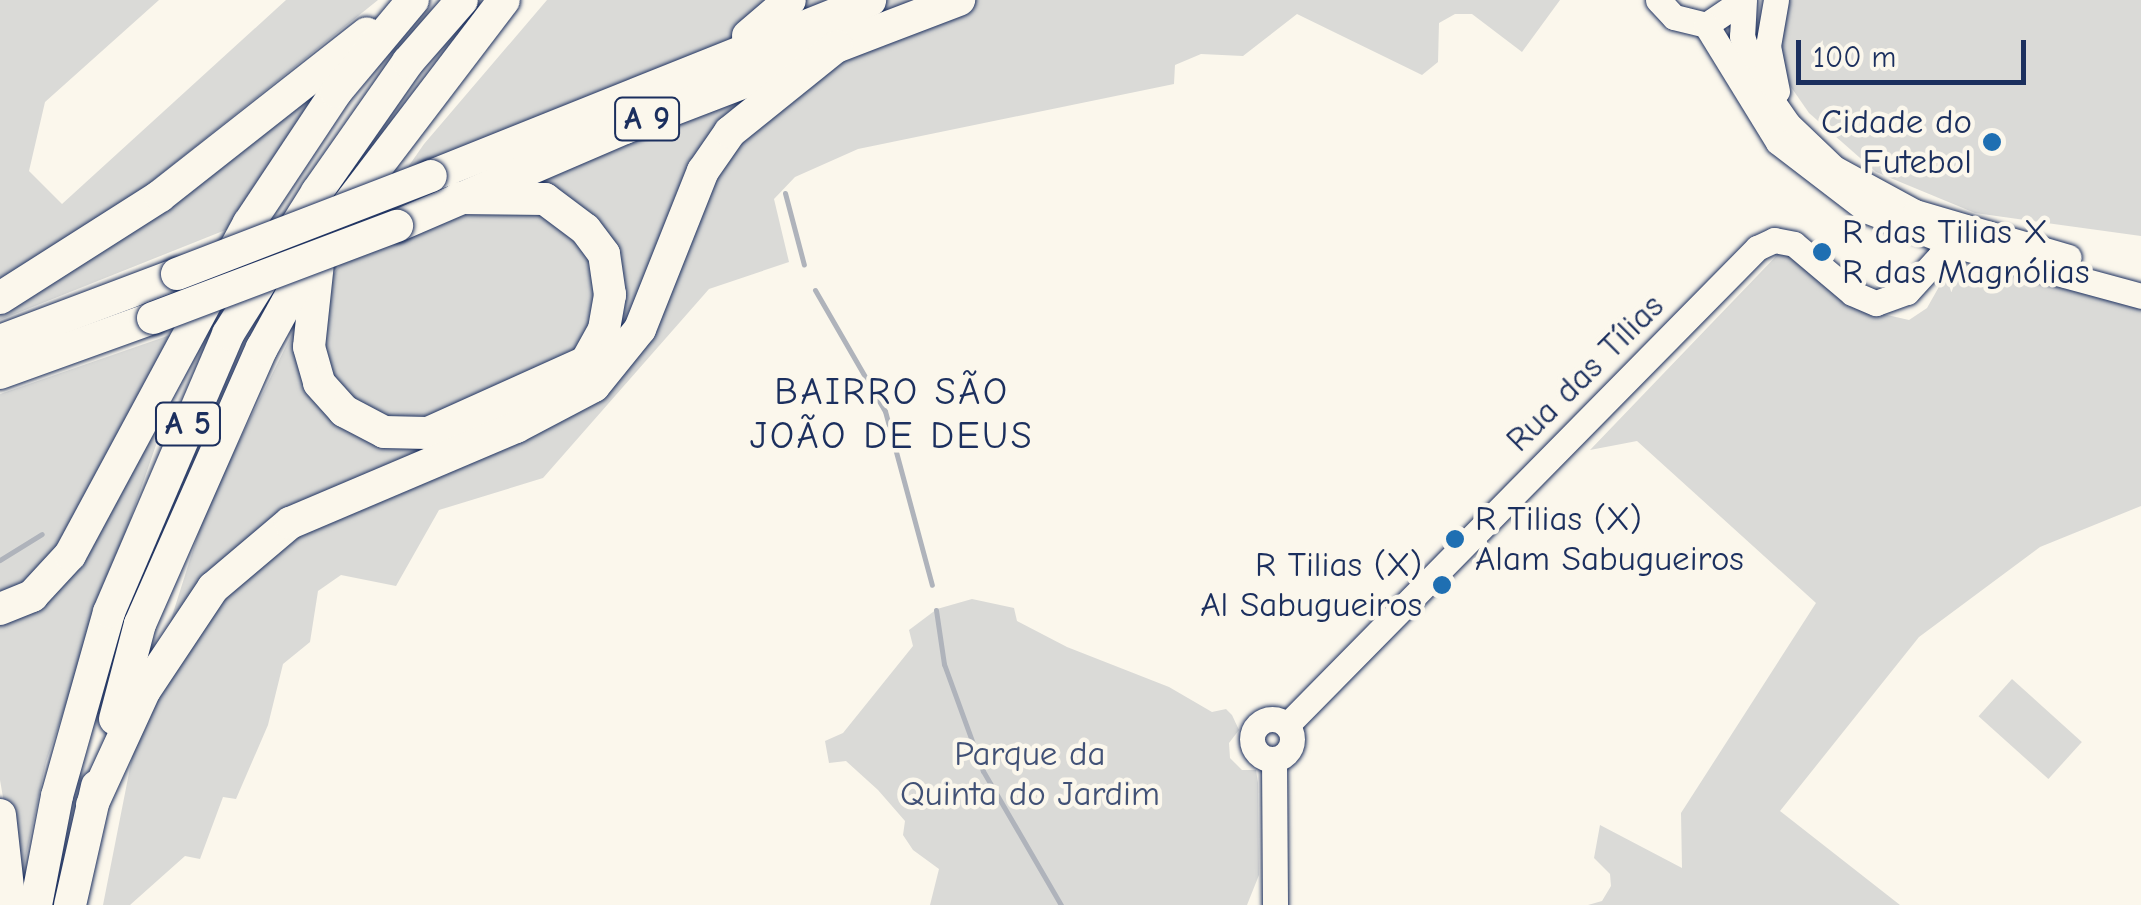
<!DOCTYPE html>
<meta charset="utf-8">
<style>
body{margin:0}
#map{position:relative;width:2141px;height:905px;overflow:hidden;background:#fbf7ec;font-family:"Comic Neue",sans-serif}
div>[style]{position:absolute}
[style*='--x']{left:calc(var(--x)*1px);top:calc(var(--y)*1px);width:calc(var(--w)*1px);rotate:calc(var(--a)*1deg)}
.green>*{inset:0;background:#dadad7;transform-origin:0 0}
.stream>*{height:5px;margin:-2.5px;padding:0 2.5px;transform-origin:2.5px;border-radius:2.5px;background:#afb3bb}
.roads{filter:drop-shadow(0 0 2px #1b2f5e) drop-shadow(0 0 2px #1b2f5e)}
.secondary>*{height:25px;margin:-12.5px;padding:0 12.5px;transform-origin:12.5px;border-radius:12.5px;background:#fbf7ec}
.secondary>.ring{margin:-12.5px;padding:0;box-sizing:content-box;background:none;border:25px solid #fbf7ec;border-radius:50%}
.highway>*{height:32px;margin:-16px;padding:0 16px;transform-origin:16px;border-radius:16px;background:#fbf7ec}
.bridges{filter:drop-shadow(0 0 2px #1b2f5e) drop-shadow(0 0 2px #1b2f5e)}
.highway-bridge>*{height:32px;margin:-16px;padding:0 16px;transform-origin:16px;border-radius:16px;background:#fbf7ec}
.dots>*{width:28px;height:28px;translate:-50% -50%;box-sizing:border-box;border:5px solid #fbf7ec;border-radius:50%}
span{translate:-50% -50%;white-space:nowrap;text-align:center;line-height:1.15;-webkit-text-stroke:9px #fbf7ec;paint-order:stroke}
.shield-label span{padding:2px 8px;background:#fbf7ec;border:2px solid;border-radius:8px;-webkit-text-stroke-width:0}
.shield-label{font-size:32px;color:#1b2f5e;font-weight:700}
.poi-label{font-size:35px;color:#1b2f5e}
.right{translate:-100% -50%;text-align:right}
.left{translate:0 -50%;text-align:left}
.street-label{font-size:35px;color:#1b2f5e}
.park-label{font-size:35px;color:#415176}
.neighbourhood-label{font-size:38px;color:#1b2f5e;letter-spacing:2.5px}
.scale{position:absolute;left:1796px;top:40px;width:230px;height:45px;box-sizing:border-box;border:5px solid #1b2f5e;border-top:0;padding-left:12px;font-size:30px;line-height:35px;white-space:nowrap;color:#1b2f5e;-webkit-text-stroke:8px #fbf7ec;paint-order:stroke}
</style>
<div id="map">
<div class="green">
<i style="clip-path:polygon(0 0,159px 0,45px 102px,29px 171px,62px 204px,286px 0,378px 0,90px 231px,0 285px)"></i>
<i style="clip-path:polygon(547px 0,1560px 0,1522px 52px,1472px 14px,1455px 14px,1439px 23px,1438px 62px,1422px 75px,1297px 14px,1243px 56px,1201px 54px,1175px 65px,1174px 84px,858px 149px,795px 177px,774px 199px,789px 262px,709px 289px,543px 478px,439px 510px,396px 586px,341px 575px,318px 591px,310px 642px,283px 664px,268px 725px,236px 799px,223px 797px,200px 859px,185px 856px,130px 905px,103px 905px,140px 717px,207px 506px,292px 334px,424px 144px)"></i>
<i style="clip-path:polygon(1768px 0,2141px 0,2141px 236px,1975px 213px,1876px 172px,1809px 113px,1773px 61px)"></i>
<i style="clip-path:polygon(322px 85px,228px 229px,0 320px,0 306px)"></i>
<i style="clip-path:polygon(1782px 250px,1861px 309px,1909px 320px,1927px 308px,1949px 269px,1966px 256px,2141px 309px,2141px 506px,2040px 547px,1919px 637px,1780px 811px,1900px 905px,1588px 905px,1602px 901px,1611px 886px,1610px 874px,1594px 858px,1600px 825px,1682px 868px,1681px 813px,1816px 603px,1637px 441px,1590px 450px)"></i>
<i style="clip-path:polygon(173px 334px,164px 422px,46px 762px,19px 889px,0 780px,0 394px)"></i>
<i style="clip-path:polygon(972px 599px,1014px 608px,1017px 621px,1067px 647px,1169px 687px,1212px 712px,1226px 709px,1232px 715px,1239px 730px,1229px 743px,1230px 758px,1242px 770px,1256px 770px,1258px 783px,1259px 875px,1247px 905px,930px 905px,939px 869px,913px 850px,903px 835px,905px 821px,878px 790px,846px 761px,829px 763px,825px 741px,843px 733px,913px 646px,909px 630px,937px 609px)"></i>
<i style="left:2012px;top:679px;width:94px;height:50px;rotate:42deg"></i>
</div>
<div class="stream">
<i style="--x:785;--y:193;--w:74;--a:75.2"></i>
<i style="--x:815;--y:290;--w:140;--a:60"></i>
<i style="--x:885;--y:411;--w:180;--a:74.9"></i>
<i style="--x:0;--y:560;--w:49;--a:-31.8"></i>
<i style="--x:936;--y:610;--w:55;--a:81.6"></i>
<i style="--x:944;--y:664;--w:114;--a:70"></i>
<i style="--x:983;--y:771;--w:155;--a:59.8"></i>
</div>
<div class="roads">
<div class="secondary">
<i style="--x:1658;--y:0;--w:23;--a:47"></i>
<i style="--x:1674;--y:17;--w:33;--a:14"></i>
<i style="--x:1706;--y:25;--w:45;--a:-34"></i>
<i style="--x:1744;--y:0;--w:36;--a:93"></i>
<i style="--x:1742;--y:36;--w:44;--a:71.6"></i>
<i style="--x:1756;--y:78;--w:56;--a:55.2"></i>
<i style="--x:1788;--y:124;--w:64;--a:43.7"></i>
<i style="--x:1834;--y:168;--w:92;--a:28.5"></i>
<i style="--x:1915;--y:212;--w:160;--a:16.3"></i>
<i style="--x:1776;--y:0;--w:47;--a:99.9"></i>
<i style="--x:1768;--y:46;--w:46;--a:78.7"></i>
<i style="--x:1706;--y:25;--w:137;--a:58.4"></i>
<i style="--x:1778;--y:142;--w:113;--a:37.5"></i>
<i style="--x:1868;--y:211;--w:100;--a:21.2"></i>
<i style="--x:1961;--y:247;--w:187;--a:15.2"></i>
<i class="ring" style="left:1252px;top:719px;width:15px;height:15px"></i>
<i style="--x:1287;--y:725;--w:670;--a:-45.42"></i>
<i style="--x:1757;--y:248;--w:19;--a:-25"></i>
<i style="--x:1774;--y:240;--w:20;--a:11"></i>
<i style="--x:1794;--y:244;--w:76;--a:40.2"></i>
<i style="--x:1852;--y:293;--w:26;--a:23"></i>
<i style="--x:1876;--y:303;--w:33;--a:-20"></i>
<i style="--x:1907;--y:292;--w:49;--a:-47.5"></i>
<i style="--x:1940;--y:256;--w:23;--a:-23"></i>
<i style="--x:1274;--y:759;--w:146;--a:89.6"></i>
</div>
<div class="highway">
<i style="--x:748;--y:36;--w:55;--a:-40.6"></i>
<i style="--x:431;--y:176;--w:473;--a:-21.8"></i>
<i style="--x:397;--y:226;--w:248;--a:-23.3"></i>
<i style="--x:625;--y:128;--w:358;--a:-21"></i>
<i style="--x:318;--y:263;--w:84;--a:96.1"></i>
<i style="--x:309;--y:347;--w:37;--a:74"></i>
<i style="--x:319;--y:383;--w:38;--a:48"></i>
<i style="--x:344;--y:411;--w:45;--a:27.7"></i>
<i style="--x:384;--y:432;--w:44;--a:1.3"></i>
<i style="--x:428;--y:433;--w:173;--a:-24.2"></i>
<i style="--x:586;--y:362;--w:38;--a:-61"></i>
<i style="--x:604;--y:329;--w:35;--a:-80"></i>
<i style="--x:610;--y:295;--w:41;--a:-98.3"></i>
<i style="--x:604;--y:254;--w:31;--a:-127"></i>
<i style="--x:585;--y:229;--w:50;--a:-143.1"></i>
<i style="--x:545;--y:199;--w:86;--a:-179.3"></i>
<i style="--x:0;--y:298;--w:190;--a:-32.5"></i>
<i style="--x:160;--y:196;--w:263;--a:-38.2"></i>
<i style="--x:0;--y:341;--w:189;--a:-20.7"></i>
<i style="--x:0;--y:373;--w:163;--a:-19.8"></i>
<i style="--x:0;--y:609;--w:35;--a:-22"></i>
<i style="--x:32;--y:596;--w:56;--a:-47.2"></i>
<i style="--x:70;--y:555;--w:377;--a:-61.7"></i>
<i style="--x:249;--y:223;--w:157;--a:-56.4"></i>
<i style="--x:336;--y:92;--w:120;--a:-50.1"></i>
<i style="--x:115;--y:719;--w:98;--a:-75.3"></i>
<i style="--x:140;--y:624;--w:302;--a:-66.2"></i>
<i style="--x:262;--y:348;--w:124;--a:-61.2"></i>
<i style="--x:322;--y:239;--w:300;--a:-52.7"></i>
<i style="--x:92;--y:805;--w:127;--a:-65.3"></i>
<i style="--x:145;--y:690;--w:123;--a:-56.3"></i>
<i style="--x:213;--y:588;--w:101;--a:-40.2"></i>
<i style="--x:290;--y:523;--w:246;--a:-23"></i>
<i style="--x:516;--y:427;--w:88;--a:-27.7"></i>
<i style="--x:594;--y:386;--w:73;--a:-51.1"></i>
<i style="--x:640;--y:329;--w:170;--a:-68.3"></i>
<i style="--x:703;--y:171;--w:47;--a:-55.3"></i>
<i style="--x:730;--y:132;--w:137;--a:-38.8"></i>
<i style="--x:0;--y:815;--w:91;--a:83.7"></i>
<i style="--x:36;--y:905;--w:111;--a:-79.1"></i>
<i style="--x:57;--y:796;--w:191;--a:-74.2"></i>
<i style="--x:109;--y:612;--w:302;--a:-66.8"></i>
<i style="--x:228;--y:334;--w:168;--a:-57.9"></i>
<i style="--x:317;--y:192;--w:159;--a:-55"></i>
<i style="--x:408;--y:62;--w:82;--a:-48.9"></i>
<i style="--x:70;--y:905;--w:122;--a:-77.2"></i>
</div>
</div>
<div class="bridges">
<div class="highway-bridge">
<i style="--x:177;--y:274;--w:272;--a:-21.1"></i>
<i style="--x:153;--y:318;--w:261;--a:-20.7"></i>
</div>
</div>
<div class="dots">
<i style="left:1992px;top:142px;background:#1f6fb2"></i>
<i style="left:1822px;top:252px;background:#1f6fb2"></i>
<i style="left:1455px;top:539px;background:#1f6fb2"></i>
<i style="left:1442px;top:585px;background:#1f6fb2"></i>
</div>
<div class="shield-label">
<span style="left:647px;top:119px">A 9</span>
<span style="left:188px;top:424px">A 5</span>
</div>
<div class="poi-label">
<span class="right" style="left:1972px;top:142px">Cidade do<br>Futebol</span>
<span class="left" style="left:1842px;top:252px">R das Tilias X<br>R das Magnólias</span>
<span class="left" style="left:1475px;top:539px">R Tilias (X)<br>Alam Sabugueiros</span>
<span class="right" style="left:1422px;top:585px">R Tilias (X)<br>Al Sabugueiros</span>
</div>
<div class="street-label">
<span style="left:1585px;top:373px;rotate:-45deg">Rua das Tílias</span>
</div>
<div class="park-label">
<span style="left:1030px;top:774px">Parque da<br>Quinta do Jardim</span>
</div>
<div class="neighbourhood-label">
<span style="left:892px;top:415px">BAIRRO SÃO<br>JOÃO DE DEUS</span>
</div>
<div class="scale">100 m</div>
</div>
